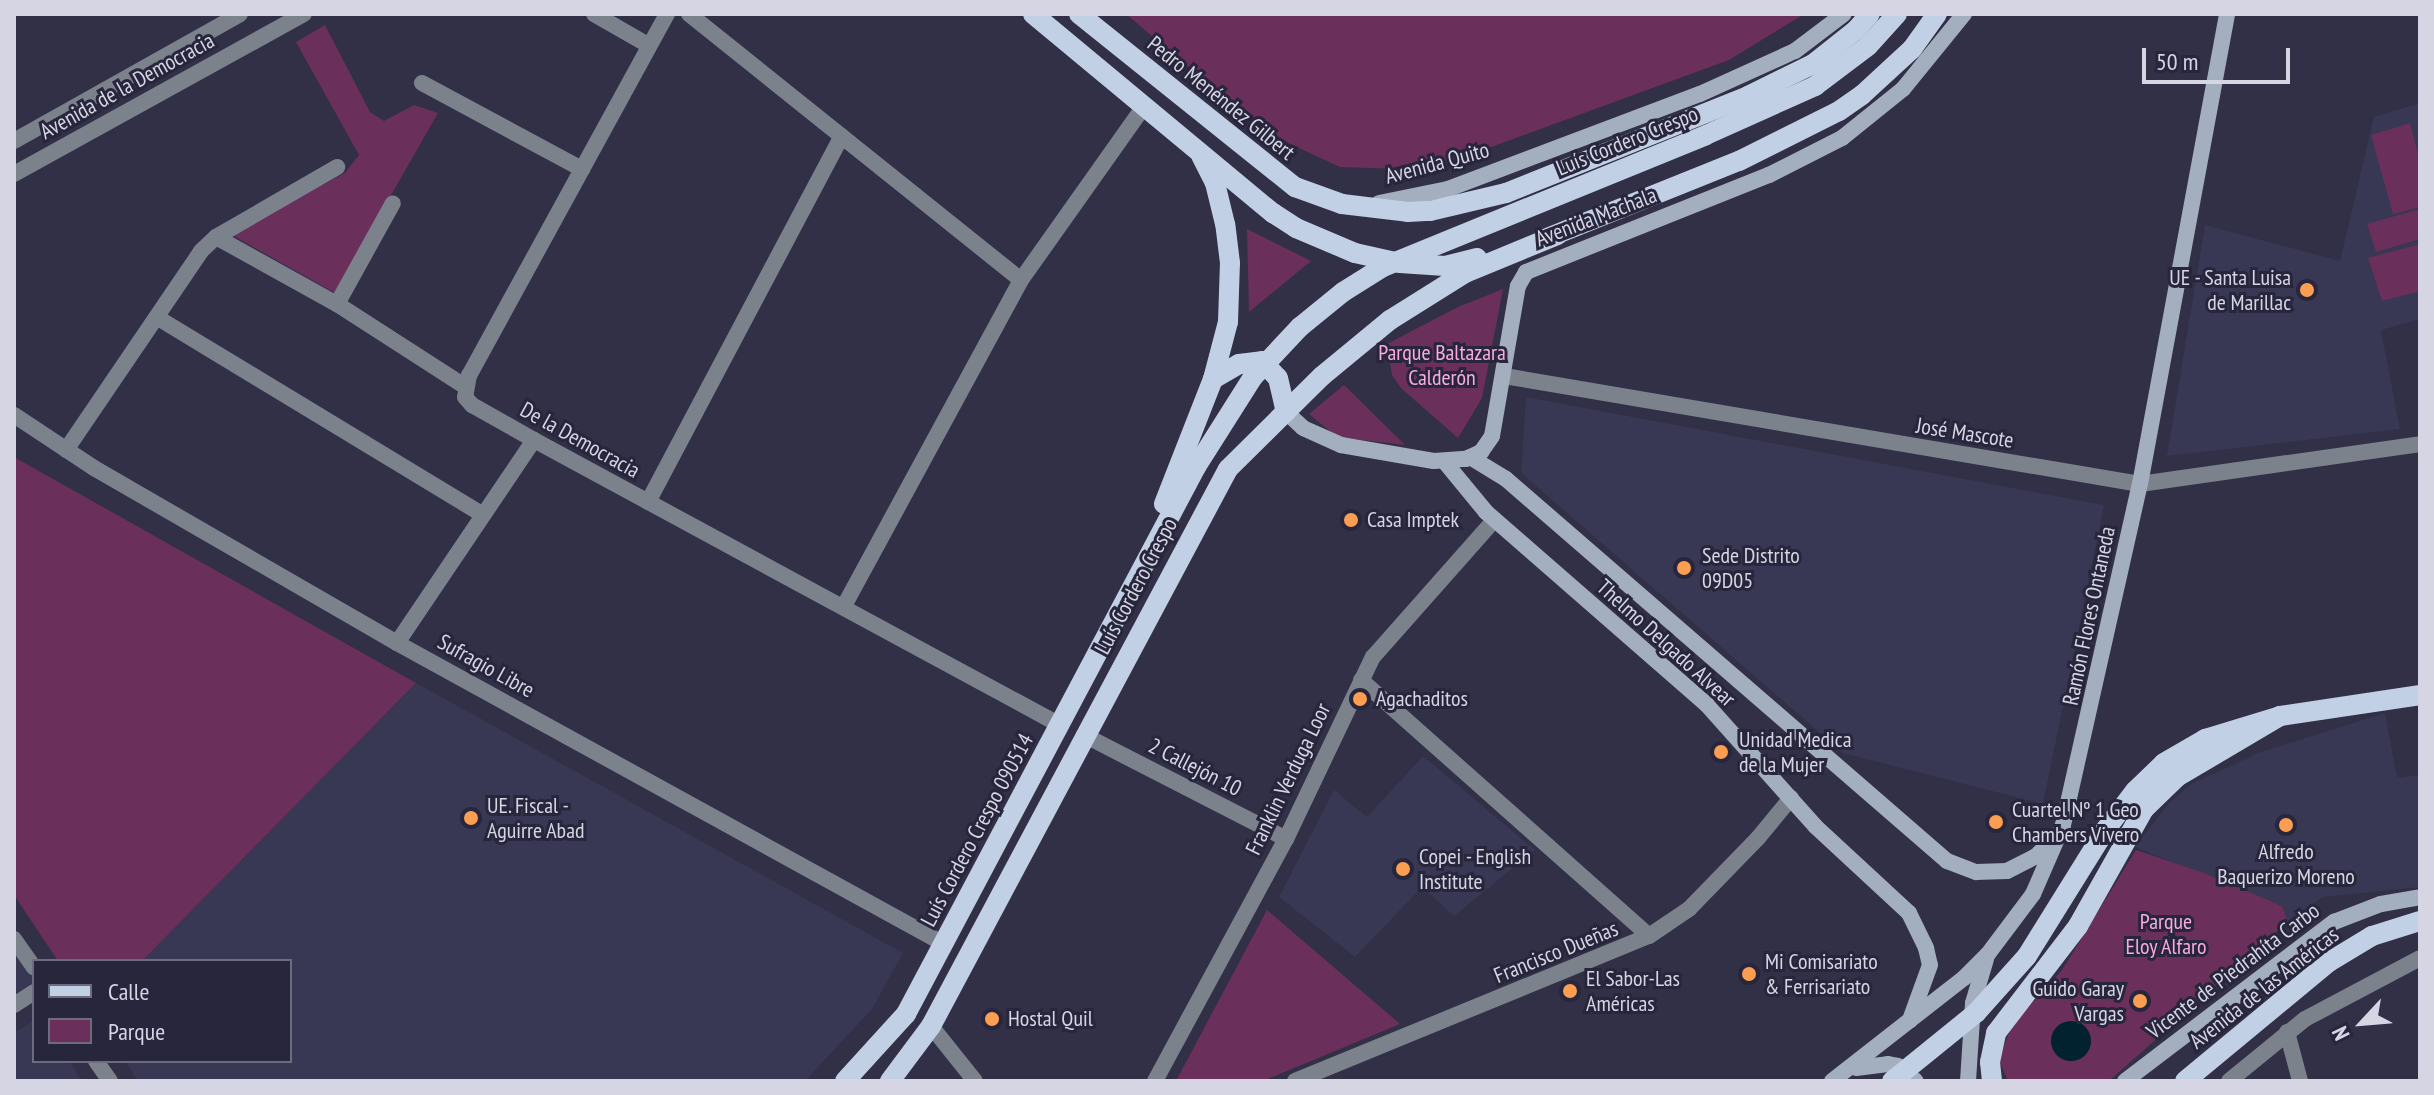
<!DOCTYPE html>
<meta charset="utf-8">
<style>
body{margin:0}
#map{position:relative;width:2434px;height:1095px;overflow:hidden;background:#313047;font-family:"PT Sans Narrow",sans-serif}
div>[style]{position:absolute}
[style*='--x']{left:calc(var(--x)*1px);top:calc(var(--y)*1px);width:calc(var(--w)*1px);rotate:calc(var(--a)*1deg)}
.built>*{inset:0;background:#383754}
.green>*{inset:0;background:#6b2f5c}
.water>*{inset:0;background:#022230}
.round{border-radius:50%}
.minor>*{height:16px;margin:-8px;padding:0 8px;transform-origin:8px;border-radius:8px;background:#7b828c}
.tertiary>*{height:16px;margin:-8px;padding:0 8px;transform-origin:8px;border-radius:8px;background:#7b828c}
.secondary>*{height:16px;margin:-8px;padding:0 8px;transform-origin:8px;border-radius:8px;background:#a3aebf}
.primary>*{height:20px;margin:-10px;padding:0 10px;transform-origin:10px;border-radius:10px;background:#c2d0e6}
.primary-bridge>*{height:20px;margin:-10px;padding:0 10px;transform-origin:10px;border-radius:10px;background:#c2d0e6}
.dots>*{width:22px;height:22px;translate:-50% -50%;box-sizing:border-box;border:4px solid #27263c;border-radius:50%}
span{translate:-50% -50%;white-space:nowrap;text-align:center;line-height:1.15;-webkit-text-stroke:6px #27263c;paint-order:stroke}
.street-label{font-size:22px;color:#d5d5e4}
.poi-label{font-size:22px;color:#d5d5e4}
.right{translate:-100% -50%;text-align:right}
.left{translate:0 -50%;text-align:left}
.park-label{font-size:22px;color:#f9aae1}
.frame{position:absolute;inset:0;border:16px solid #d5d5e4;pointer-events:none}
.legend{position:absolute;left:32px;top:959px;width:260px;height:104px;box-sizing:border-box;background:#27263c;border:2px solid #6d6c7f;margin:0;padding:10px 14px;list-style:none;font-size:24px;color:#d5d5e4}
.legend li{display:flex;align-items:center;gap:16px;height:40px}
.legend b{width:40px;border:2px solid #6d6c7f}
.north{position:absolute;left:2322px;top:983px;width:80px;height:80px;-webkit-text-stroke:6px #27263c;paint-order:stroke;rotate:244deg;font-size:22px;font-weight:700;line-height:32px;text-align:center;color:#d5d5e4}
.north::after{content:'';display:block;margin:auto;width:28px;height:36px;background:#d5d5e4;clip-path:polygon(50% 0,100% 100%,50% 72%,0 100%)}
.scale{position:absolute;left:2142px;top:48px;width:148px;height:36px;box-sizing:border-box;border:4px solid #d5d5e4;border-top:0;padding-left:10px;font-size:24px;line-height:28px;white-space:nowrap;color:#d5d5e4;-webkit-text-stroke:6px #27263c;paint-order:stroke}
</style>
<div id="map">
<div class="built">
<i style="clip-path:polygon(2420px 103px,2420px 319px,2381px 330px,2400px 429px,2167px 456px,2205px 225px,2340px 261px,2374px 117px)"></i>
<i style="clip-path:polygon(1526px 397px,2104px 505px,2043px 804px,1843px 753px,1521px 473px)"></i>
<i style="clip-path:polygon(416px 683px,903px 953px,872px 1009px,805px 1081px,138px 1081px,125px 1061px,290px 1061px,290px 961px,142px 961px)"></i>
<i style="clip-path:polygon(2385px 713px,2397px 778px,2420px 775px,2420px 887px,2323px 897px,2288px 922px,2282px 906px,2135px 847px,2169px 803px,2191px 784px,2261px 752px)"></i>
<i style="clip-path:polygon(1423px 756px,1535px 850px,1454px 916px,1422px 887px,1355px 957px,1279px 897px,1334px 790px,1367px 817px)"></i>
<i style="clip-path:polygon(14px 942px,34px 971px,34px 982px,14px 995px)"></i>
<i style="clip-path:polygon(34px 1020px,34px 1061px,69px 1061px,82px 1081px,14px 1081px,14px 1033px)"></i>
</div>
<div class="green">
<i style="clip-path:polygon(1126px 14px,1804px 14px,1729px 60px,1428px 170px,1340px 167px,1290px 144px,1243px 113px)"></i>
<i style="clip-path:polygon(325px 25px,370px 112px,384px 121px,414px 105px,438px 113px,335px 293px,230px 234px,345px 173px,359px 155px,296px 42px)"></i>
<i style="clip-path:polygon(2410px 123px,2420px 162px,2420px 207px,2393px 214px,2371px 135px)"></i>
<i style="clip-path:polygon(2420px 209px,2420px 239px,2376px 252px,2367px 224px)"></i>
<i style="clip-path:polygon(1247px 229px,1311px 261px,1249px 312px)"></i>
<i style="clip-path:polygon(2420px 244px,2420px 291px,2382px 301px,2368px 258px)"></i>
<i style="clip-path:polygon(1503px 289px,1482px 398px,1458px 438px,1401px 388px,1392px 375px,1387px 344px,1458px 307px)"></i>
<i style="clip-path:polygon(1344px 385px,1405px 445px,1337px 437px,1309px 414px)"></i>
<i style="clip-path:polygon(14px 457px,416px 683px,142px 961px,58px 961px,14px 895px)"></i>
<i style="clip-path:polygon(2136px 850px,2204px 873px,2282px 906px,2288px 922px,2109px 1081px,2008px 1081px,1999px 1060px,2011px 1027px,2062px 970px)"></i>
<i style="clip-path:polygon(1267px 910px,1400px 1024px,1263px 1081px,1176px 1081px)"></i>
</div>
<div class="water">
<i class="round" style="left:2051px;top:1021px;width:40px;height:40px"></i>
</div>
<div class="minor">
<i style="--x:594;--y:14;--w:62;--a:29.9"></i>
<i style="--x:667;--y:14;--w:412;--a:118.7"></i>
<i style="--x:469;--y:375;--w:22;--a:100"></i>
<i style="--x:465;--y:397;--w:11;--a:49"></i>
<i style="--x:472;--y:405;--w:71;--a:29.4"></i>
<i style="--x:534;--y:440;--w:598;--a:28.45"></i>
<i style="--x:689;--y:14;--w:425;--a:38.7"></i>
<i style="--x:422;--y:83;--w:182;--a:28.3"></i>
<i style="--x:216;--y:237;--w:138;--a:29"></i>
<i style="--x:337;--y:304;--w:151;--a:32.8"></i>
<i style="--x:337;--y:304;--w:115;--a:-61"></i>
<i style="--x:158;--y:318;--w:380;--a:31.2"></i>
<i style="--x:1504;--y:376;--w:645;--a:9.64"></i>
<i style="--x:2140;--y:484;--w:283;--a:-8.1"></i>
<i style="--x:66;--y:450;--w:240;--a:-55.8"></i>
<i style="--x:201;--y:251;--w:21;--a:-43"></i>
<i style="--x:216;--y:237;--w:140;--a:-30"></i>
<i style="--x:648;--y:502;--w:414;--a:-62.1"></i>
<i style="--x:844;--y:606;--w:371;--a:-61.5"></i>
<i style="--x:1021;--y:280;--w:214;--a:-54.7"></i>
<i style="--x:397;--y:643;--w:245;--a:-56"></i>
<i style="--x:1361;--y:680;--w:385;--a:41.6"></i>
<i style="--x:1084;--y:735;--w:227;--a:27.2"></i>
<i style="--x:14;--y:939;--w:35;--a:55"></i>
<i style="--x:14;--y:1005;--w:24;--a:-33"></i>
<i style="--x:931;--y:1026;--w:70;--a:51.3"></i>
<i style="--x:2287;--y:1032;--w:51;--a:75.1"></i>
<i style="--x:96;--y:1061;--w:24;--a:55"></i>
<i style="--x:1155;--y:1081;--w:275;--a:-61.6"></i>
<i style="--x:1286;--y:839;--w:202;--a:-64.5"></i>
<i style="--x:1373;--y:657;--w:183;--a:-48.5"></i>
<i style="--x:1295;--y:1081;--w:383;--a:-22.3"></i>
<i style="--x:1649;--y:936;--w:48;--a:-34"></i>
<i style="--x:1689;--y:909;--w:99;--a:-45.8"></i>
<i style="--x:1758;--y:838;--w:52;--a:-50.5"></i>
</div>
<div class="tertiary">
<i style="--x:14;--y:141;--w:259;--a:-29.3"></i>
<i style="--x:14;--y:174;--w:331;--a:-28.9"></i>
<i style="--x:14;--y:415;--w:96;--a:33.5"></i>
<i style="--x:94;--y:468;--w:350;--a:30"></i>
<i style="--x:397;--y:643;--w:624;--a:28.82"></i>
<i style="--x:2229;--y:1081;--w:98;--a:-39.2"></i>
<i style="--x:2305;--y:1019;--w:130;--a:-27.9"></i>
</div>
<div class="secondary">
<i style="--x:1379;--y:203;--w:70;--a:-11.5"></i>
<i style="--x:1448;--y:189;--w:269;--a:-20.7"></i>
<i style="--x:1700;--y:94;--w:104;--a:-24.4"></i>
<i style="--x:1795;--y:51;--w:61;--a:-37.1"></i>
<i style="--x:1286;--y:412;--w:23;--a:43"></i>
<i style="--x:1303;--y:428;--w:42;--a:24.1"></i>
<i style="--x:1341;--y:445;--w:94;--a:9.8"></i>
<i style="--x:1434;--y:461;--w:32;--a:-4"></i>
<i style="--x:1466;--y:459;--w:17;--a:-25"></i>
<i style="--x:1481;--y:452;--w:19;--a:-55"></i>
<i style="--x:1492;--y:436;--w:152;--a:-80.2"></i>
<i style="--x:1518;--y:286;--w:16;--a:-60"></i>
<i style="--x:1526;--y:272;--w:262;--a:-21.8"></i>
<i style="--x:1769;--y:175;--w:82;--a:-26.9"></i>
<i style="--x:1842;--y:138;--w:78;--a:-38.8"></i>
<i style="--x:1903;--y:89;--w:97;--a:-50.9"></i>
<i style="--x:1470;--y:457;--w:42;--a:31.4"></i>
<i style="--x:1506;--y:479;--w:583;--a:40.9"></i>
<i style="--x:1947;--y:861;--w:31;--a:21"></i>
<i style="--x:1976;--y:872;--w:31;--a:-2"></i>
<i style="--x:2007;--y:871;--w:31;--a:-27"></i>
<i style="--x:2035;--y:857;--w:25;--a:-43"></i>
<i style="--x:1444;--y:461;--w:66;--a:50.5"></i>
<i style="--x:1486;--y:512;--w:293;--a:41.1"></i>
<i style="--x:1707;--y:705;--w:162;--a:48.2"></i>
<i style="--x:1815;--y:826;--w:128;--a:42.8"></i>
<i style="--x:1909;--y:913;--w:39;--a:64"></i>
<i style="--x:1926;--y:948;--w:17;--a:77"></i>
<i style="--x:1930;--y:965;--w:59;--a:110"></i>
<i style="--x:1856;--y:1068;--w:32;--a:-7"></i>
<i style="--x:1888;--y:1064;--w:10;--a:11"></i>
<i style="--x:1898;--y:1066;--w:23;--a:40"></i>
<i style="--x:1832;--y:1081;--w:167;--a:-38"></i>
<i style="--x:1964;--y:978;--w:34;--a:-45"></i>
<i style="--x:1988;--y:954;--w:75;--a:-53.1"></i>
<i style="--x:2033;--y:894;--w:75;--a:-66.5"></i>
<i style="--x:2063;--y:825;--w:350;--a:-77.3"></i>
<i style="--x:2140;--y:484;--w:478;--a:-79.5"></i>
<i style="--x:1968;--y:1081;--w:78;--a:-86.3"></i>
<i style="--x:1973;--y:1003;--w:46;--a:-73.5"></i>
<i style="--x:2125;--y:1081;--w:263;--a:-37.3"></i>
<i style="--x:2334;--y:922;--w:50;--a:-21"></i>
<i style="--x:2381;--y:904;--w:40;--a:-10"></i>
</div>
<div class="primary">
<i style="--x:1033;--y:14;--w:312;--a:39.7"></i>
<i style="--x:1273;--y:213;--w:27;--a:33"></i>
<i style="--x:1296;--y:228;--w:64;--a:23"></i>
<i style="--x:1355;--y:253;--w:46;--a:12.5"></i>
<i style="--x:1400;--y:263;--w:45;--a:3.8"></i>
<i style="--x:1445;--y:266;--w:33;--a:-14"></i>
<i style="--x:1079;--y:14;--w:277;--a:38.7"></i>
<i style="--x:1295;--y:187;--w:50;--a:19.9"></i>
<i style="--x:1342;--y:204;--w:66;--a:6.9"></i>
<i style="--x:1408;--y:212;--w:22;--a:-3"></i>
<i style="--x:1430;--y:211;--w:78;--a:-13.3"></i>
<i style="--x:1506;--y:193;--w:261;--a:-21.8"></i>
<i style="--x:1748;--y:96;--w:72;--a:-26.2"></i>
<i style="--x:1813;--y:64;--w:55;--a:-38.3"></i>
<i style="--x:1856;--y:30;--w:21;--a:-49"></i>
<i style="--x:1706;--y:135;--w:120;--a:-24.2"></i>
<i style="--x:1815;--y:86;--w:66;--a:-37"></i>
<i style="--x:1868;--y:46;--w:43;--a:-47.8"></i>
<i style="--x:1547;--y:238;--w:207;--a:-21.9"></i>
<i style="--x:1739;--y:161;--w:112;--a:-26.6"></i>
<i style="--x:1839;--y:111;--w:28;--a:-35"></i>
<i style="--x:1862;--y:95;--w:68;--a:-42.6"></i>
<i style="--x:1912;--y:49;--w:43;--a:-54.5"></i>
<i style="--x:1213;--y:379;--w:30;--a:-30"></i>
<i style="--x:1239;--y:364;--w:23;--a:-7"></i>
<i style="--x:1262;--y:361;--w:23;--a:47"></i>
<i style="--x:1278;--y:378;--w:35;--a:77"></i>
<i style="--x:1164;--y:504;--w:134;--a:-68.6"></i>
<i style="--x:1213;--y:379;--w:59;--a:-75.3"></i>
<i style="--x:1228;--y:322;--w:59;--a:-88.1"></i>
<i style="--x:1230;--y:263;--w:39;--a:-97"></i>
<i style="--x:1225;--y:224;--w:42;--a:-103.7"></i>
<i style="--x:1215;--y:183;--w:30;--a:-117"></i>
<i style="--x:2205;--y:739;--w:78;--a:-17"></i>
<i style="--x:2280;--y:716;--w:142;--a:-8.5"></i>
<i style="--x:845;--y:1081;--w:91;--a:-47.7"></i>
<i style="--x:906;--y:1014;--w:619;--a:-62.07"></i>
<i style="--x:890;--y:1081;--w:69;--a:-53.3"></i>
<i style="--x:931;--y:1026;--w:631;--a:-61.93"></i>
<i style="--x:1228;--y:469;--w:132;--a:-44.7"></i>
<i style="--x:1322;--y:376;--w:88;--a:-39.5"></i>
<i style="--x:1390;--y:320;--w:89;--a:-32.1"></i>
<i style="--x:1465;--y:273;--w:100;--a:-22.4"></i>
<i style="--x:1992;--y:1081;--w:19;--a:-96"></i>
<i style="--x:1990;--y:1062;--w:30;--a:-78"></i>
<i style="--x:1996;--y:1033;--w:135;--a:-52.5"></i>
<i style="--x:2078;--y:926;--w:134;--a:-60.6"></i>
<i style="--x:2144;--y:809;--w:46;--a:-44.1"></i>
<i style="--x:2177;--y:777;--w:120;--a:-30.6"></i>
<i style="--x:2185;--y:1081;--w:187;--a:-39.6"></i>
<i style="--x:2329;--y:962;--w:50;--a:-31.2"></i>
<i style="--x:2372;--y:936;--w:50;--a:-17.4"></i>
</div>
<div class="primary-bridge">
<i style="--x:1196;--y:467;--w:107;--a:-57.7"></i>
<i style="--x:1253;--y:377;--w:69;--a:-46.8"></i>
<i style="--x:1300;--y:327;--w:55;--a:-39.1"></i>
<i style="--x:1343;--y:292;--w:47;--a:-32"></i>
<i style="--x:1383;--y:267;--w:349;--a:-22.2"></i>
<i style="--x:1892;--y:1081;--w:108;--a:-39"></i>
<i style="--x:1976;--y:1013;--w:76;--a:-48.2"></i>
<i style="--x:2027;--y:956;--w:150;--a:-58.1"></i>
<i style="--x:2106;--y:829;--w:48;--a:-52.7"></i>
<i style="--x:2135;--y:791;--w:40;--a:-44"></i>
<i style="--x:2164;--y:763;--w:48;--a:-30.3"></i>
</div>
<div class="dots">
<i style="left:2307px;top:290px;background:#fb9e52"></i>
<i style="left:1351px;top:520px;background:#fb9e52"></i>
<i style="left:1684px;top:568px;background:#fb9e52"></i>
<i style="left:1360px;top:699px;background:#fb9e52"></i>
<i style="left:1721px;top:752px;background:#fb9e52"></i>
<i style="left:471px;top:818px;background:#fb9e52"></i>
<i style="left:1996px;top:822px;background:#fb9e52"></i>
<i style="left:2286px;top:825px;background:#fb9e52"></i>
<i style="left:1403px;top:869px;background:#fb9e52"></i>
<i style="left:1749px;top:974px;background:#fb9e52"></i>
<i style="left:1570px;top:991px;background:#fb9e52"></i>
<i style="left:2140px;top:1001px;background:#fb9e52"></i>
<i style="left:992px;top:1019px;background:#fb9e52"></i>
</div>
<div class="street-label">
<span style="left:127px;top:86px;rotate:-29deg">Avenida de la Democracia</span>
<span style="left:1221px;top:98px;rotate:39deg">Pedro Menéndez Gilbert</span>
<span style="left:1627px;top:141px;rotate:-22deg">Luís Cordero Crespo</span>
<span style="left:1437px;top:163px;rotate:-15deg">Avenida Quito</span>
<span style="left:1596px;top:217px;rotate:-21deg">Avenida Machala</span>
<span style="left:1965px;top:433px;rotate:9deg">José Mascote</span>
<span style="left:580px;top:440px;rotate:29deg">De la Democracia</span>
<span style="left:1136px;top:586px;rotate:-62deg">Luís Cordero Crespo</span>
<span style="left:2089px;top:616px;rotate:-78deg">Ramón Flores Ontaneda</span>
<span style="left:1666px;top:643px;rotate:42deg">Thelmo Delgado Alvear</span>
<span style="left:486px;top:666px;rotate:29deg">Sufragio Libre</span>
<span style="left:1195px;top:767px;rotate:27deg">2 Callejón 10</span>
<span style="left:1288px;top:779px;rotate:-64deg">Franklin Verduga Loor</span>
<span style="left:977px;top:830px;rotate:-62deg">Luís Cordero Crespo 090514</span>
<span style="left:1556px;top:952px;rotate:-22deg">Francisco Dueñas</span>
<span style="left:2233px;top:971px;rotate:-37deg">Vicente de Piedrahíta Carbo</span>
<span style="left:2264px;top:988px;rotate:-38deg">Avenida de las Américas</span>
</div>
<div class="poi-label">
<span class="right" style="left:2291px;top:290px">UE - Santa Luisa<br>de Marillac</span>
<span class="left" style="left:1367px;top:520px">Casa Imptek</span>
<span class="left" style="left:1702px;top:568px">Sede Distrito<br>09D05</span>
<span class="left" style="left:1376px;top:699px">Agachaditos</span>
<span class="left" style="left:1739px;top:752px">Unidad Medica<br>de la Mujer</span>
<span class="left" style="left:487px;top:818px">UE. Fiscal -<br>Aguirre Abad</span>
<span class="left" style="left:2012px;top:822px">Cuartel Nº 1 Geo<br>Chambers Vivero</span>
<span style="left:2286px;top:864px">Alfredo<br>Baquerizo Moreno</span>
<span class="left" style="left:1419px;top:869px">Copei - English<br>Institute</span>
<span class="left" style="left:1765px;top:974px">Mi Comisariato<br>&amp; Ferrisariato</span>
<span class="left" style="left:1586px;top:991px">El Sabor-Las<br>Américas</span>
<span class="right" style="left:2124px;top:1001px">Guido Garay<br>Vargas</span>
<span class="left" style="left:1008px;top:1019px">Hostal Quil</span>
</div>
<div class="park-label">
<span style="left:1442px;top:365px">Parque Baltazara<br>Calderón</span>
<span style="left:2166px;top:934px">Parque<br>Eloy Alfaro</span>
</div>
<div class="frame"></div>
<ul class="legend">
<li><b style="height:10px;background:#c2d0e6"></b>Calle</li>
<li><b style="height:22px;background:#6b2f5c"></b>Parque</li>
</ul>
<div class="north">N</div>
<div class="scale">50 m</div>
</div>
